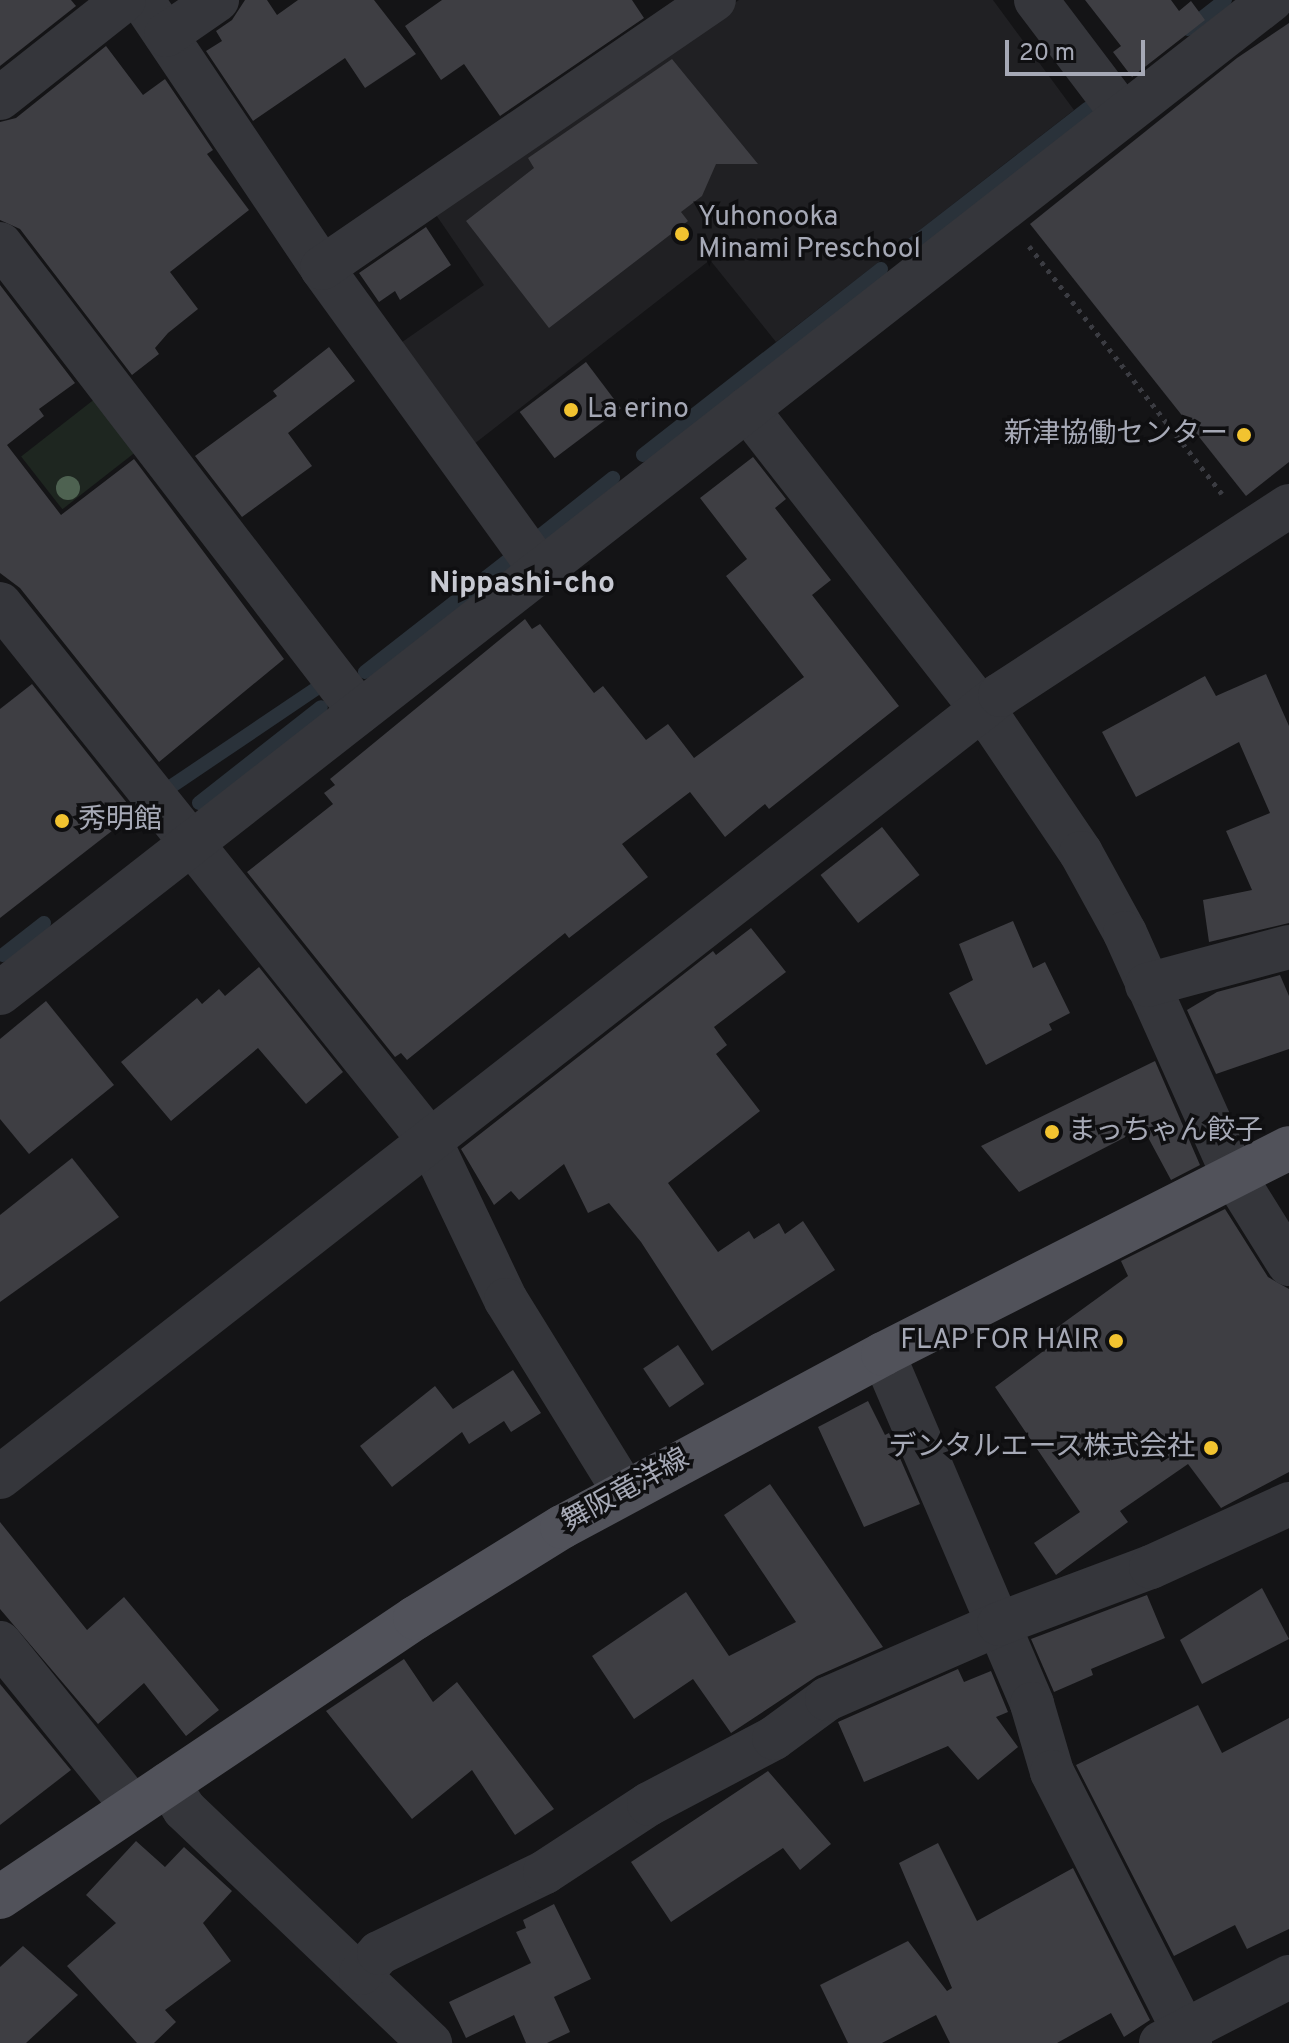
<!DOCTYPE html>
<meta charset="utf-8">
<style>
body{margin:0}
#map{position:relative;width:1289px;height:2043px;overflow:hidden;background:#141416;font-family:Overpass,"Noto Sans JP",sans-serif}
div>[style]{position:absolute}
[style*='--x']{left:calc(var(--x)*1px);top:calc(var(--y)*1px);width:calc(var(--w)*1px);rotate:calc(var(--a)*1deg)}
.built>*{inset:0;background:#202023}
.green>*{inset:0;background:#1e2620;transform-origin:0 0}
.water>*{inset:0;background:#2a323a;transform-origin:0 0}
.stream>*{height:14px;margin:-7px;padding:0 7px;transform-origin:7px;border-radius:7px;background:#2a323a}
.building>*{inset:0;background:#3e3e43;transform-origin:0 0}
.path>*{height:5px;margin-top:-2.5px;transform-origin:0;background:repeating-linear-gradient(90deg,#3b3c42 0 4px,transparent 0 10px)}
.minor>*{height:44px;margin:-22px;padding:0 22px;transform-origin:22px;border-radius:22px;background:#35363b}
.major>*{height:44px;margin:-22px;padding:0 22px;transform-origin:22px;border-radius:22px;background:#51525a}
.trees>*{width:24px;height:24px;margin:-12px;border-radius:50%;background:#4e6251}
.dots>*{width:22px;height:22px;translate:-50% -50%;box-sizing:border-box;border:4px solid #0f0f11;border-radius:50%}
span{translate:-50% -50%;white-space:nowrap;text-align:center;line-height:1.15;-webkit-text-stroke:7px #0f0f11;paint-order:stroke}
.poi-label{font-size:28px;color:#a6a9b6}
.left{translate:0 -50%;text-align:left}
.right{translate:-100% -50%;text-align:right}
.street-label{font-size:28px;color:#a6a9b6}
.neighbourhood-label{font-size:30px;color:#c7c9d2;font-weight:700}
.scale{position:absolute;left:1005px;top:40px;width:140px;height:36px;box-sizing:border-box;border:4px solid #a6a9b6;border-top:0;padding-left:10px;font-size:24px;line-height:28px;white-space:nowrap;color:#a6a9b6;-webkit-text-stroke:6px #0f0f11;paint-order:stroke}
</style>
<div id="map">
<div class="built">
<i style="clip-path:polygon(739px 0,993px 0,1074px 110px,776px 342px,710px 260px,469px 448px,395px 347px,484px 285px,432px 209px)"></i>
</div>
<div class="green">
<i style="left:96px;top:398px;width:67px;height:95px;rotate:52deg"></i>
</div>
<div class="water">
<i style="left:312px;top:683px;width:14px;height:174px;rotate:56deg"></i>
</div>
<div class="stream">
<i style="--x:1188;--y:29;--w:47;--a:-38.1"></i>
<i style="--x:904;--y:251;--w:232;--a:-37.8"></i>
<i style="--x:643;--y:455;--w:302;--a:-38"></i>
<i style="--x:541;--y:535;--w:92;--a:-38.4"></i>
<i style="--x:365;--y:672;--w:180;--a:-38"></i>
<i style="--x:199;--y:803;--w:155;--a:-38.2"></i>
<i style="--x:3;--y:955;--w:52;--a:-38"></i>
</div>
<div class="building">
<i style="clip-path:polygon(0 0,71px 0,76px 6px,0 66px)"></i>
<i style="clip-path:polygon(245px 0,267px 0,277px 15px,298px 0,374px 0,416px 54px,365px 88px,345px 58px,253px 121px,206px 51px,222px 41px,216px 31px,232px 20px)"></i>
<i style="clip-path:polygon(442px 0,632px 0,644px 18px,500px 116px,464px 64px,441px 80px,405px 26px)"></i>
<i style="clip-path:polygon(1085px 0,1171px 0,1179px 11px,1191px 1px,1205px 20px,1132px 77px,1113px 52px,1121px 46px)"></i>
<i style="clip-path:polygon(1289px 23px,1289px 462px,1246px 496px,1030px 224px,1237px 58px)"></i>
<i style="clip-path:polygon(106px 46px,143px 95px,165px 79px,213px 150px,207px 154px,249px 210px,170px 272px,198px 309px,168px 333px,155px 348px,159px 354px,132px 375px,20px 229px,0 220px,0 122px,16px 118px)"></i>
<i style="clip-path:polygon(672px 59px,758px 164px,716px 164px,702px 196px,681px 212px,688px 221px,549px 328px,466px 221px,534px 168px,528px 158px)"></i>
<i style="clip-path:polygon(426px 227px,451px 265px,400px 300px,395px 291px,379px 302px,359px 273px)"></i>
<i style="clip-path:polygon(0 285px,75px 383px,39px 409px,44px 416px,7px 445px,61px 515px,134px 459px,284px 659px,159px 762px,20px 588px,0 573px)"></i>
<i style="clip-path:polygon(329px 347px,355px 381px,288px 433px,312px 466px,242px 517px,195px 456px,277px 396px,273px 391px)"></i>
<i style="left:586px;top:362px;width:58px;height:83px;rotate:53deg"></i>
<i style="clip-path:polygon(753px 457px,786px 499px,775px 508px,831px 580px,812px 595px,899px 706px,769px 809px,765px 804px,725px 837px,690px 792px,622px 844px,648px 877px,569px 938px,565px 933px,407px 1060px,401px 1053px,395px 1057px,247px 872px,333px 804px,324px 793px,335px 785px,330px 779px,525px 619px,532px 629px,540px 624px,594px 693px,603px 686px,646px 740px,668px 724px,694px 758px,804px 677px,726px 576px,747px 559px,700px 498px)"></i>
<i style="clip-path:polygon(1266px 674px,1289px 726px,1289px 923px,1209px 942px,1203px 900px,1252px 890px,1226px 831px,1270px 813px,1239px 742px,1136px 797px,1102px 732px,1205px 676px,1216px 696px)"></i>
<i style="clip-path:polygon(32px 684px,135px 813px,0 918px,0 709px)"></i>
<i style="left:882px;top:827px;width:61px;height:78px;rotate:52deg"></i>
<i style="clip-path:polygon(1013px 921px,1033px 968px,1045px 962px,1070px 1013px,1049px 1024px,1052px 1030px,986px 1065px,949px 993px,973px 980px,959px 944px)"></i>
<i style="clip-path:polygon(751px 928px,786px 972px,714px 1027px,727px 1045px,716px 1054px,760px 1111px,668px 1183px,718px 1252px,749px 1231px,754px 1239px,779px 1223px,785px 1234px,803px 1221px,835px 1270px,712px 1351px,641px 1242px,609px 1203px,588px 1213px,564px 1164px,519px 1200px,511px 1191px,494px 1205px,461px 1149px,713px 951px,716px 955px)"></i>
<i style="clip-path:polygon(259px 967px,343px 1072px,306px 1104px,258px 1048px,171px 1121px,121px 1062px,197px 998px,202px 1004px,219px 989px,225px 996px)"></i>
<i style="clip-path:polygon(1280px 975px,1289px 996px,1289px 1049px,1216px 1074px,1187px 1010px,1217px 992px)"></i>
<i style="clip-path:polygon(46px 1001px,114px 1085px,29px 1154px,0 1119px,0 1039px)"></i>
<i style="clip-path:polygon(1155px 1061px,1200px 1165px,1171px 1180px,1143px 1128px,1019px 1192px,981px 1146px)"></i>
<i style="clip-path:polygon(72px 1158px,119px 1217px,0 1302px,0 1215px)"></i>
<i style="clip-path:polygon(1225px 1209px,1268px 1277px,1289px 1289px,1289px 1472px,1221px 1508px,1188px 1464px,1120px 1511px,1128px 1522px,1056px 1575px,1034px 1543px,1080px 1512px,995px 1387px,1061px 1338px,1055px 1329px,1128px 1276px,1121px 1261px)"></i>
<i style="left:678px;top:1345px;width:47px;height:42px;rotate:56deg"></i>
<i style="clip-path:polygon(513px 1370px,541px 1413px,511px 1432px,504px 1421px,469px 1444px,462px 1432px,392px 1487px,360px 1446px,435px 1386px,453px 1409px)"></i>
<i style="clip-path:polygon(868px 1401px,885px 1435px,889px 1433px,920px 1504px,864px 1527px,818px 1427px)"></i>
<i style="clip-path:polygon(770px 1484px,883px 1647px,817px 1676px,731px 1733px,693px 1679px,634px 1719px,592px 1656px,686px 1592px,729px 1656px,796px 1622px,724px 1515px)"></i>
<i style="clip-path:polygon(0 1522px,87px 1630px,124px 1597px,219px 1710px,186px 1736px,144px 1683px,98px 1724px,0 1609px)"></i>
<i style="clip-path:polygon(1262px 1588px,1289px 1639px,1202px 1684px,1180px 1640px)"></i>
<i style="clip-path:polygon(1147px 1595px,1165px 1638px,1091px 1669px,1093px 1675px,1054px 1692px,1031px 1639px)"></i>
<i style="clip-path:polygon(404px 1659px,433px 1702px,457px 1682px,554px 1809px,515px 1835px,472px 1770px,412px 1819px,326px 1711px)"></i>
<i style="clip-path:polygon(958px 1669px,964px 1682px,991px 1671px,1008px 1712px,996px 1717px,1018px 1747px,978px 1780px,948px 1746px,864px 1782px,838px 1722px)"></i>
<i style="clip-path:polygon(0 1684px,71px 1770px,0 1825px)"></i>
<i style="clip-path:polygon(1198px 1705px,1222px 1753px,1289px 1718px,1289px 1929px,1247px 1949px,1235px 1925px,1174px 1956px,1076px 1765px)"></i>
<i style="clip-path:polygon(768px 1771px,831px 1844px,800px 1870px,783px 1848px,671px 1922px,631px 1862px)"></i>
<i style="clip-path:polygon(136px 1841px,165px 1867px,184px 1847px,232px 1891px,203px 1923px,231px 1961px,165px 2010px,176px 2022px,154px 2043px,137px 2043px,67px 1966px,116px 1923px,86px 1895px)"></i>
<i style="clip-path:polygon(938px 1843px,977px 1921px,1073px 1868px,1150px 2020px,1124px 2037px,1111px 2013px,1057px 2043px,950px 2043px,936px 2015px,882px 2043px,848px 2043px,820px 1985px,908px 1941px,947px 1991px,952px 1988px,899px 1863px)"></i>
<i style="clip-path:polygon(554px 1904px,591px 1979px,554px 1997px,570px 2032px,547px 2043px,526px 2043px,514px 2015px,466px 2038px,449px 2002px,531px 1963px,516px 1932px,526px 1928px,523px 1920px)"></i>
<i style="clip-path:polygon(23px 1946px,78px 1995px,26px 2043px,0 2043px,0 1967px)"></i>
</div>
<div class="path">
<i style="--x:1029;--y:246;--w:314;--a:52.1"></i>
</div>
<div class="minor">
<i style="--x:142;--y:0;--w:323;--a:56.1"></i>
<i style="--x:322;--y:268;--w:373;--a:54.1"></i>
<i style="--x:1036;--y:0;--w:144;--a:52.9"></i>
<i style="--x:166;--y:35;--w:62;--a:-34.5"></i>
<i style="--x:0;--y:98;--w:158;--a:-38.3"></i>
<i style="--x:0;--y:244;--w:590;--a:52.43"></i>
<i style="--x:322;--y:268;--w:475;--a:-34.4"></i>
<i style="--x:747;--y:409;--w:402;--a:52"></i>
<i style="--x:995;--y:726;--w:153;--a:55.9"></i>
<i style="--x:1081;--y:853;--w:91;--a:61.2"></i>
<i style="--x:1125;--y:933;--w:264;--a:65.9"></i>
<i style="--x:1233;--y:1174;--w:106;--a:58.1"></i>
<i style="--x:0;--y:604;--w:688;--a:51.31"></i>
<i style="--x:430;--y:1141;--w:176;--a:64.5"></i>
<i style="--x:506;--y:1300;--w:225;--a:58.3"></i>
<i style="--x:1147;--y:985;--w:147;--a:-15"></i>
<i style="--x:0;--y:993;--w:1613;--a:-38"></i>
<i style="--x:883;--y:1354;--w:380;--a:66.9"></i>
<i style="--x:1032;--y:1704;--w:71;--a:73.6"></i>
<i style="--x:1052;--y:1772;--w:304;--a:63"></i>
<i style="--x:0;--y:1477;--w:1269;--a:-38.03"></i>
<i style="--x:1000;--y:695;--w:345;--a:-33.2"></i>
<i style="--x:0;--y:1643;--w:211;--a:51"></i>
<i style="--x:168;--y:1784;--w:30;--a:57"></i>
<i style="--x:184;--y:1809;--w:340;--a:43.6"></i>
<i style="--x:361;--y:1973;--w:27;--a:-48"></i>
<i style="--x:379;--y:1953;--w:185;--a:-26"></i>
<i style="--x:545;--y:1872;--w:124;--a:-33.2"></i>
<i style="--x:649;--y:1804;--w:141;--a:-27.8"></i>
<i style="--x:774;--y:1738;--w:66;--a:-36.3"></i>
<i style="--x:827;--y:1699;--w:188;--a:-23.6"></i>
<i style="--x:999;--y:1624;--w:162;--a:-20.6"></i>
<i style="--x:1151;--y:1567;--w:152;--a:-24.5"></i>
<i style="--x:1161;--y:2043;--w:144;--a:-27.3"></i>
</div>
<div class="major">
<i style="--x:0;--y:1897;--w:500;--a:-33.91"></i>
<i style="--x:415;--y:1618;--w:173;--a:-31.8"></i>
<i style="--x:562;--y:1527;--w:365;--a:-28.3"></i>
<i style="--x:883;--y:1354;--w:455;--a:-26.9"></i>
</div>
<div class="trees">
<i style="left:68px;top:488px"></i>
</div>
<div class="dots">
<i style="left:682px;top:234px;background:#f2c330"></i>
<i style="left:571px;top:410px;background:#f2c330"></i>
<i style="left:1244px;top:435px;background:#f2c330"></i>
<i style="left:62px;top:821px;background:#f2c330"></i>
<i style="left:1052px;top:1132px;background:#f2c330"></i>
<i style="left:1116px;top:1341px;background:#f2c330"></i>
<i style="left:1211px;top:1448px;background:#f2c330"></i>
</div>
<div class="poi-label">
<span class="left" style="left:698px;top:234px">Yuhonooka<br>Minami Preschool</span>
<span class="left" style="left:587px;top:410px">La erino</span>
<span class="right" style="left:1228px;top:435px">新津協働センター</span>
<span class="left" style="left:78px;top:821px">秀明館</span>
<span class="left" style="left:1068px;top:1132px">まっちゃん餃子</span>
<span class="right" style="left:1100px;top:1341px">FLAP FOR HAIR</span>
<span class="right" style="left:1195px;top:1448px">デンタルエース株式会社</span>
</div>
<div class="street-label">
<span style="left:626px;top:1491px;rotate:-29deg">舞阪竜洋線</span>
</div>
<div class="neighbourhood-label">
<span style="left:522px;top:585px">Nippashi-cho</span>
</div>
<div class="scale">20 m</div>
</div>
